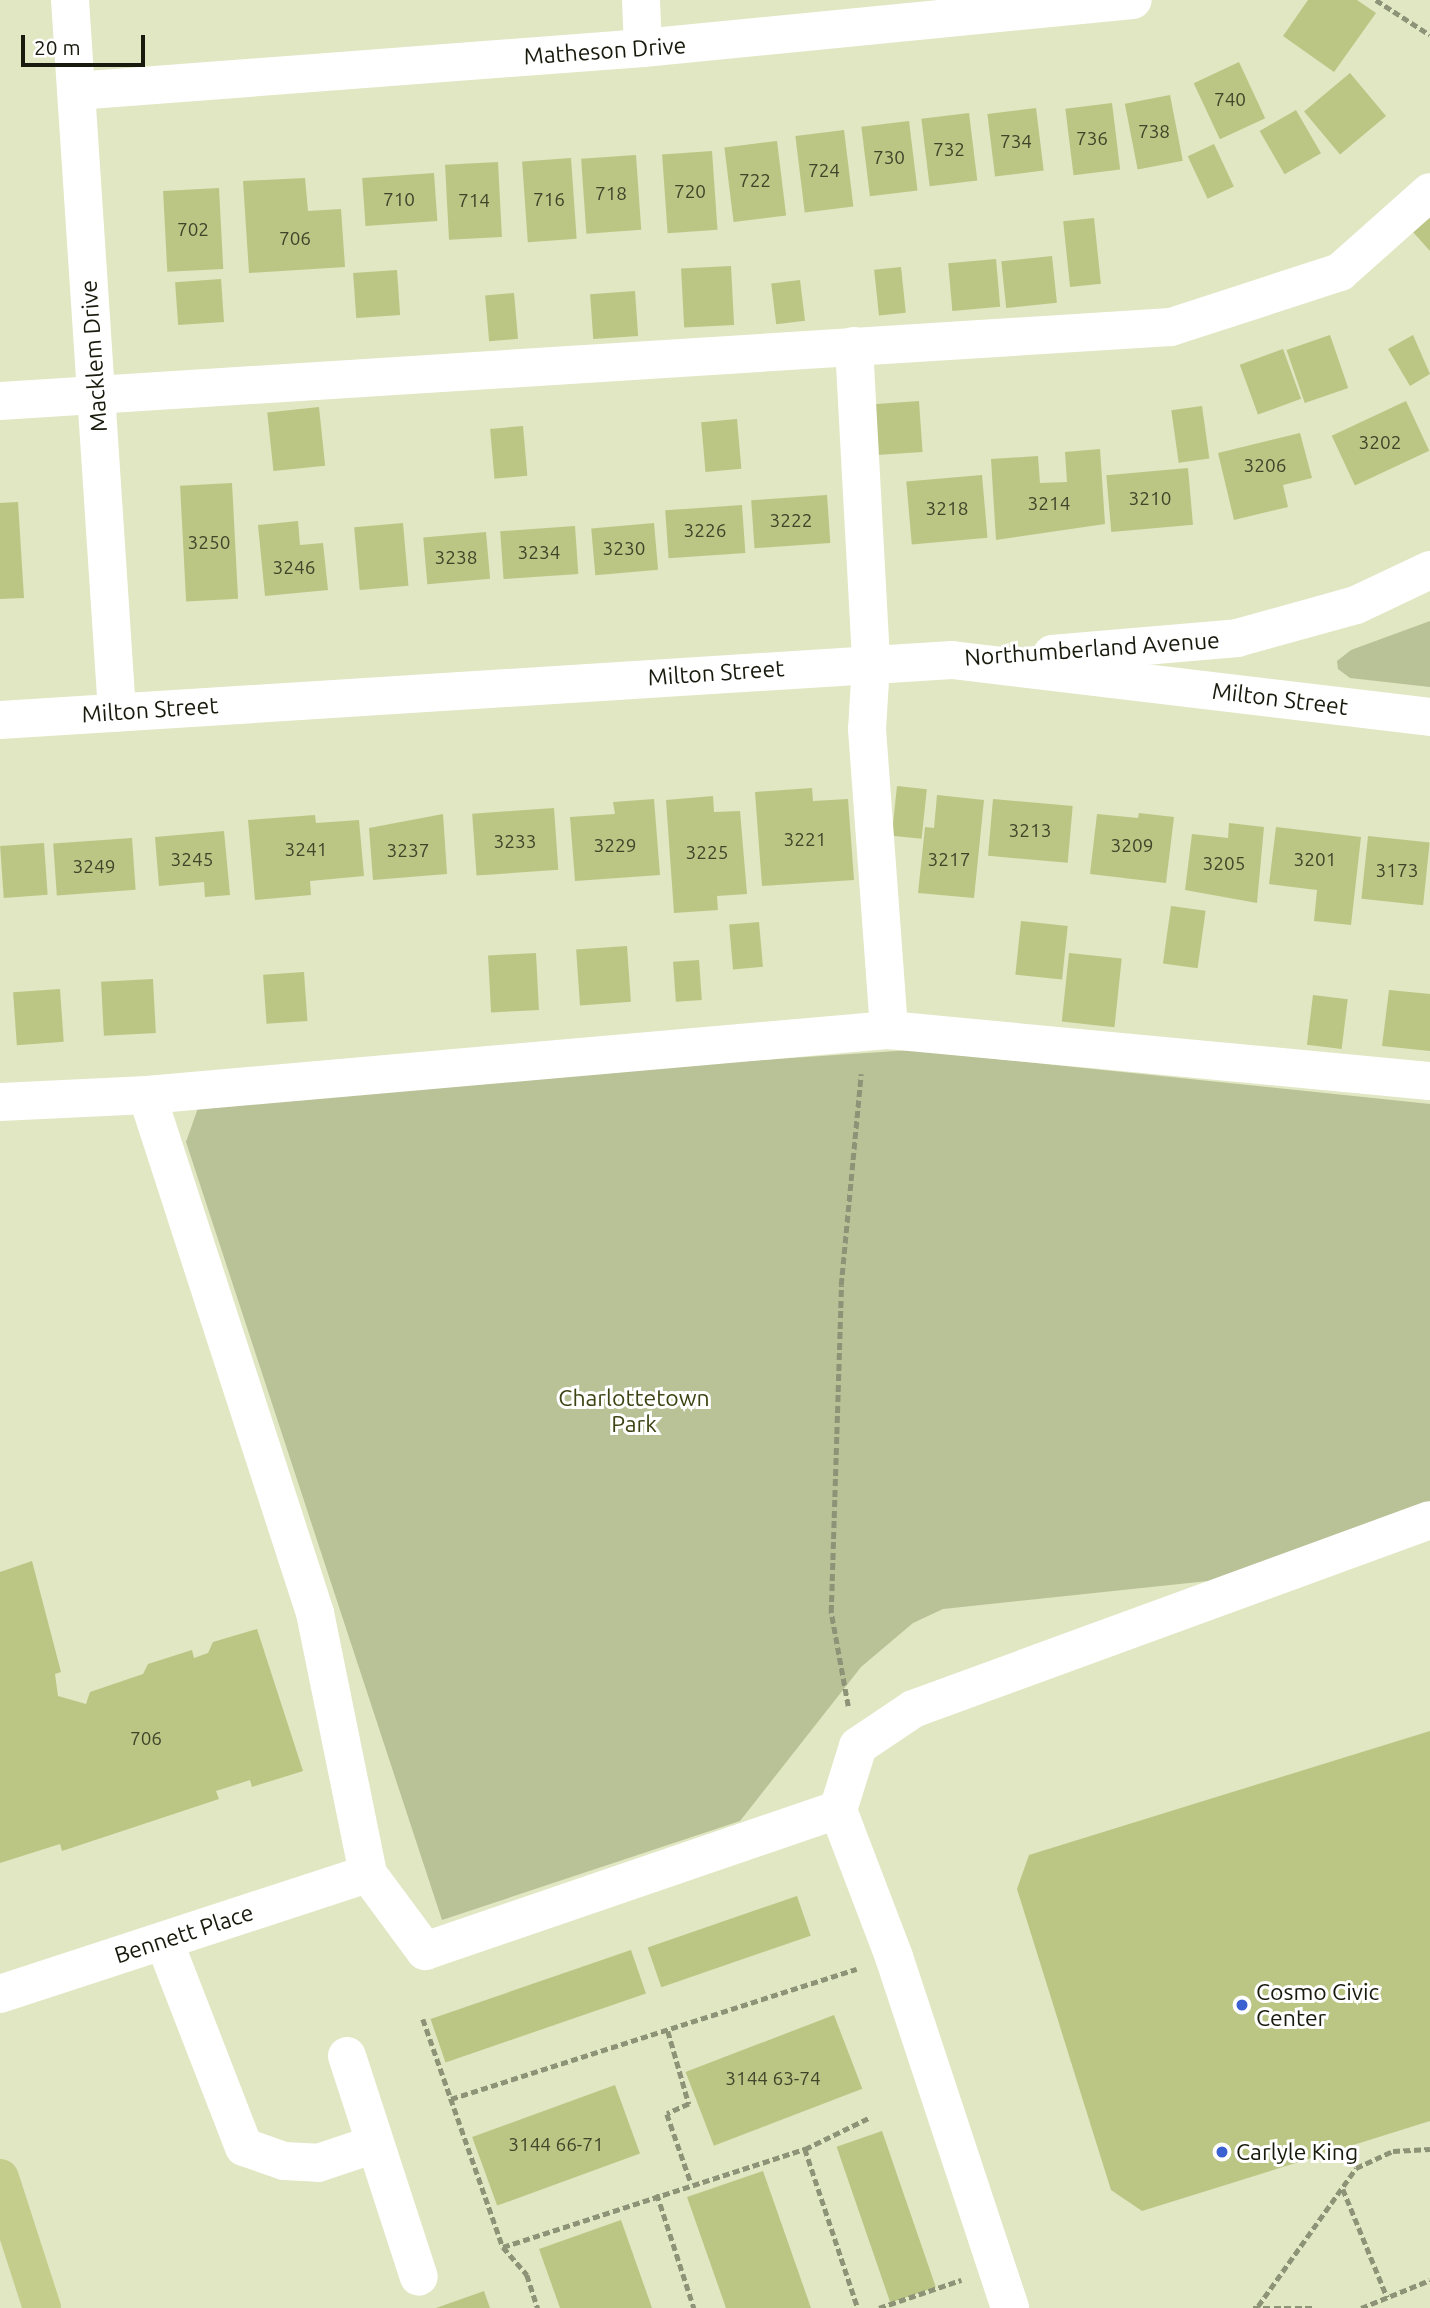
<!DOCTYPE html>
<style>
body{margin:0}
#map{position:relative;width:1430px;height:2308px;overflow:hidden;background:#e0e7c2;font-family:Ubuntu,sans-serif}
div>[style]{position:absolute}
[style*='--x']{left:calc(var(--x)*1px);top:calc(var(--y)*1px);width:calc(var(--w)*1px);rotate:calc(var(--a)*1deg)}
.green>*{inset:0;background:#b9c197}
.building>*{inset:0;background:#bbc685;transform-origin:0 0}
.path>*{height:4.5px;margin-top:-2.25px;transform-origin:0;background:repeating-linear-gradient(90deg,#8d9377 0 7px,transparent 0 10.5px)}
.minor>*{height:38px;margin:-19px;padding:0 19px;transform-origin:19px;border-radius:19px;background:#fff}
.major>*{height:38px;margin:-19px;padding:0 19px;transform-origin:19px;border-radius:19px;background:#c4cd8c}
.dots>*{width:19px;height:19px;translate:-50% -50%;box-sizing:border-box;border:4px solid #fff;border-radius:50%}
span{translate:-50% -50%;white-space:nowrap;text-align:center;line-height:1.15;-webkit-text-stroke:6px #fff;paint-order:stroke}
.number-label{font-size:19px;color:#40452a}
.number-label span{-webkit-text-stroke-width:0}
.street-label{font-size:23px;color:#171a0c}
.park-label{font-size:23px;color:#3e4413}
.poi-label{font-size:23px;color:#171a0c}
.left{translate:0 -50%;text-align:left}
.scale{position:absolute;left:21px;top:35px;width:124px;height:32px;box-sizing:border-box;border:4px solid #171a0c;border-top:0;padding-left:9px;font-size:21px;line-height:24px;white-space:nowrap;color:#171a0c;-webkit-text-stroke:5px #fff;paint-order:stroke}
</style>
<div id="map">
<div class="green">
<i style="clip-path:polygon(1430px 621px,1430px 687px,1350px 678px,1338px 669px,1337px 661px,1351px 650px)"></i>
<i style="clip-path:polygon(911px 1050px,1430px 1104px,1430px 1517px,1274px 1574px,943px 1609px,913px 1623px,861px 1667px,740px 1821px,442px 1920px,186px 1142px,198px 1108px,226px 1096px)"></i>
</div>
<div class="building">
<i style="clip-path:polygon(1308px 0,1357px 0,1376px 13px,1334px 72px,1283px 36px)"></i>
<i style="left:1239px;top:62px;width:62px;height:50px;rotate:65deg"></i>
<i style="left:1350px;top:73px;width:56px;height:60px;rotate:50deg"></i>
<i style="left:1170px;top:95px;width:67px;height:46px;rotate:79deg"></i>
<i style="left:1112px;top:103px;width:67px;height:47px;rotate:83deg"></i>
<i style="left:1036px;top:108px;width:63px;height:49px;rotate:83deg"></i>
<i style="left:1296px;top:110px;width:50px;height:42px;rotate:60deg"></i>
<i style="left:969px;top:113px;width:68px;height:48px;rotate:83deg"></i>
<i style="left:909px;top:121px;width:70px;height:48px;rotate:83deg"></i>
<i style="left:844px;top:130px;width:77px;height:49px;rotate:83deg"></i>
<i style="left:777px;top:141px;width:75px;height:53px;rotate:83deg"></i>
<i style="left:1214px;top:144px;width:47px;height:29px;rotate:65deg"></i>
<i style="left:712px;top:151px;width:79px;height:50px;rotate:86deg"></i>
<i style="left:636px;top:155px;width:75px;height:55px;rotate:86deg"></i>
<i style="left:571px;top:158px;width:81px;height:49px;rotate:86deg"></i>
<i style="left:498px;top:162px;width:75px;height:53px;rotate:87deg"></i>
<i style="left:434px;top:173px;width:48px;height:72px;rotate:86deg"></i>
<i style="clip-path:polygon(305px 178px,308px 211px,341px 209px,345px 267px,249px 273px,243px 181px)"></i>
<i style="left:219px;top:188px;width:81px;height:56px;rotate:87deg"></i>
<i style="clip-path:polygon(1430px 217px,1430px 251px,1413px 232px)"></i>
<i style="left:1094px;top:218px;width:66px;height:31px;rotate:84deg"></i>
<i style="left:1052px;top:256px;width:47px;height:51px;rotate:84deg"></i>
<i style="left:996px;top:259px;width:48px;height:48px;rotate:85deg"></i>
<i style="left:731px;top:266px;width:59px;height:50px;rotate:87deg"></i>
<i style="left:901px;top:267px;width:46px;height:27px;rotate:84deg"></i>
<i style="left:397px;top:270px;width:45px;height:44px;rotate:86deg"></i>
<i style="left:221px;top:279px;width:43px;height:46px;rotate:86deg"></i>
<i style="left:800px;top:280px;width:41px;height:29px;rotate:83deg"></i>
<i style="left:635px;top:291px;width:45px;height:45px;rotate:86deg"></i>
<i style="left:514px;top:293px;width:46px;height:29px;rotate:85deg"></i>
<i style="left:1330px;top:335px;width:56px;height:46px;rotate:71deg"></i>
<i style="clip-path:polygon(1413px 335px,1430px 374px,1410px 386px,1388px 349px)"></i>
<i style="left:1283px;top:349px;width:53px;height:46px;rotate:70deg"></i>
<i style="left:919px;top:401px;width:51px;height:46px;rotate:86deg"></i>
<i style="left:1406px;top:401px;width:55px;height:82px;rotate:65deg"></i>
<i style="left:1202px;top:406px;width:53px;height:31px;rotate:82deg"></i>
<i style="left:319px;top:407px;width:59px;height:52px;rotate:84deg"></i>
<i style="left:737px;top:419px;width:50px;height:36px;rotate:85deg"></i>
<i style="left:523px;top:426px;width:50px;height:33px;rotate:85deg"></i>
<i style="clip-path:polygon(1300px 433px,1312px 478px,1283px 485px,1288px 507px,1234px 520px,1218px 453px)"></i>
<i style="clip-path:polygon(1100px 449px,1105px 524px,996px 540px,991px 459px,1038px 456px,1040px 483px,1067px 482px,1065px 452px)"></i>
<i style="left:1188px;top:468px;width:57px;height:82px;rotate:85deg"></i>
<i style="left:982px;top:475px;width:63px;height:76px;rotate:85deg"></i>
<i style="left:232px;top:483px;width:116px;height:52px;rotate:87deg"></i>
<i style="left:827px;top:495px;width:48px;height:76px;rotate:86deg"></i>
<i style="clip-path:polygon(18px 502px,24px 598px,0 599px,0 503px)"></i>
<i style="left:742px;top:505px;width:48px;height:77px;rotate:86deg"></i>
<i style="clip-path:polygon(298px 521px,300px 545px,323px 543px,328px 590px,265px 596px,258px 525px)"></i>
<i style="left:403px;top:523px;width:63px;height:49px;rotate:85deg"></i>
<i style="left:654px;top:523px;width:47px;height:63px;rotate:85deg"></i>
<i style="left:575px;top:526px;width:48px;height:75px;rotate:86deg"></i>
<i style="left:486px;top:532px;width:47px;height:63px;rotate:85deg"></i>
<i style="left:897px;top:786px;width:30px;height:50px;rotate:6deg"></i>
<i style="clip-path:polygon(812px 788px,813px 801px,848px 799px,854px 880px,762px 886px,755px 792px)"></i>
<i style="clip-path:polygon(937px 795px,984px 800px,974px 898px,918px 893px,925px 827px,934px 828px)"></i>
<i style="clip-path:polygon(713px 796px,714px 812px,740px 811px,747px 894px,717px 896px,718px 910px,674px 913px,666px 800px)"></i>
<i style="clip-path:polygon(654px 799px,660px 875px,575px 881px,570px 817px,615px 814px,613px 802px)"></i>
<i style="left:993px;top:799px;width:80px;height:57px;rotate:5deg"></i>
<i style="left:554px;top:808px;width:62px;height:82px;rotate:86deg"></i>
<i style="clip-path:polygon(1139px 813px,1174px 817px,1166px 883px,1090px 874px,1097px 814px,1138px 818px)"></i>
<i style="clip-path:polygon(443px 814px,447px 874px,373px 880px,369px 828px)"></i>
<i style="clip-path:polygon(315px 815px,316px 823px,359px 820px,364px 876px,310px 881px,311px 895px,255px 900px,248px 820px)"></i>
<i style="clip-path:polygon(1229px 823px,1264px 827px,1257px 903px,1185px 890px,1192px 834px,1228px 838px)"></i>
<i style="clip-path:polygon(1276px 827px,1361px 837px,1351px 925px,1314px 921px,1317px 890px,1269px 884px)"></i>
<i style="clip-path:polygon(224px 831px,230px 895px,205px 897px,204px 882px,159px 886px,155px 837px)"></i>
<i style="left:1368px;top:836px;width:62px;height:63px;rotate:6deg"></i>
<i style="left:132px;top:838px;width:52px;height:79px;rotate:86deg"></i>
<i style="left:44px;top:843px;width:52px;height:44px;rotate:86deg"></i>
<i style="left:1171px;top:906px;width:35px;height:58px;rotate:8deg"></i>
<i style="left:1021px;top:921px;width:47px;height:54px;rotate:6deg"></i>
<i style="left:759px;top:922px;width:45px;height:30px;rotate:85deg"></i>
<i style="left:627px;top:946px;width:56px;height:51px;rotate:86deg"></i>
<i style="left:536px;top:953px;width:57px;height:48px;rotate:87deg"></i>
<i style="left:1069px;top:953px;width:53px;height:69px;rotate:6deg"></i>
<i style="left:699px;top:960px;width:40px;height:26px;rotate:86deg"></i>
<i style="left:304px;top:972px;width:49px;height:41px;rotate:86deg"></i>
<i style="left:153px;top:979px;width:54px;height:52px;rotate:87deg"></i>
<i style="left:60px;top:989px;width:53px;height:47px;rotate:86deg"></i>
<i style="clip-path:polygon(1389px 990px,1430px 994px,1430px 1051px,1382px 1046px)"></i>
<i style="left:1313px;top:995px;width:35px;height:50px;rotate:7deg"></i>
<i style="clip-path:polygon(32px 1561px,61px 1672px,55px 1674px,58px 1696px,86px 1704px,90px 1692px,143px 1674px,148px 1664px,192px 1650px,194px 1658px,208px 1653px,213px 1642px,257px 1629px,303px 1771px,252px 1787px,250px 1780px,216px 1791px,219px 1799px,62px 1851px,60px 1844px,0 1863px,0 1572px)"></i>
<i style="clip-path:polygon(1430px 1731px,1430px 2121px,1142px 2211px,1111px 2190px,1017px 1889px,1029px 1855px)"></i>
<i style="left:797px;top:1896px;width:42px;height:158px;rotate:71deg"></i>
<i style="left:631px;top:1950px;width:46px;height:212px;rotate:71deg"></i>
<i style="left:834px;top:2015px;width:79px;height:159px;rotate:69deg"></i>
<i style="left:615px;top:2085px;width:73px;height:152px;rotate:70deg"></i>
<i style="left:882px;top:2131px;width:165px;height:48px;rotate:71deg"></i>
<i style="clip-path:polygon(763px 2171px,811px 2308px,726px 2308px,687px 2197px)"></i>
<i style="clip-path:polygon(621px 2220px,652px 2308px,560px 2308px,539px 2249px)"></i>
<i style="clip-path:polygon(484px 2291px,490px 2308px,436px 2308px)"></i>
</div>
<div class="path">
<i style="--x:1376;--y:0;--w:64;--a:32.9"></i>
<i style="--x:848;--y:1706;--w:96;--a:-100.3"></i>
<i style="--x:831;--y:1612;--w:327;--a:-88.2"></i>
<i style="--x:841;--y:1285;--w:212;--a:-84.6"></i>
<i style="--x:423;--y:2019;--w:242;--a:70.7"></i>
<i style="--x:503;--y:2247;--w:37;--a:49"></i>
<i style="--x:527;--y:2275;--w:35;--a:72"></i>
<i style="--x:668;--y:2031;--w:76;--a:74"></i>
<i style="--x:689;--y:2104;--w:24;--a:156"></i>
<i style="--x:667;--y:2114;--w:73;--a:70.8"></i>
<i style="--x:451;--y:2099;--w:426;--a:-17.8"></i>
<i style="--x:805;--y:2149;--w:168;--a:71.6"></i>
<i style="--x:1343;--y:2189;--w:117;--a:67.8"></i>
<i style="--x:657;--y:2194;--w:120;--a:72"></i>
<i style="--x:503;--y:2247;--w:318;--a:-18"></i>
<i style="--x:805;--y:2149;--w:73;--a:-25.9"></i>
<i style="--x:1258;--y:2306;--w:169;--a:-54.6"></i>
<i style="--x:1356;--y:2168;--w:41;--a:-24.7"></i>
<i style="--x:1393;--y:2151;--w:37;--a:-3"></i>
<i style="--x:879;--y:2308;--w:87;--a:-18.9"></i>
<i style="--x:1253;--y:2308;--w:63;--a:0"></i>
<i style="--x:1361;--y:2308;--w:74;--a:-22.1"></i>
</div>
<div class="minor">
<i style="--x:70;--y:0;--w:714;--a:86.22"></i>
<i style="--x:641;--y:0;--w:48;--a:87.6"></i>
<i style="--x:76;--y:91;--w:569;--a:-4.34"></i>
<i style="--x:643;--y:48;--w:492;--a:-5.6"></i>
<i style="--x:854;--y:346;--w:318;--a:86.9"></i>
<i style="--x:871;--y:664;--w:65;--a:93.5"></i>
<i style="--x:867;--y:729;--w:302;--a:85.8"></i>
<i style="--x:0;--y:401;--w:1173;--a:-3.62"></i>
<i style="--x:1171;--y:327;--w:178;--a:-18"></i>
<i style="--x:1340;--y:272;--w:120;--a:-41.6"></i>
<i style="--x:1052;--y:654;--w:186;--a:-4.9"></i>
<i style="--x:1237;--y:638;--w:123;--a:-15.5"></i>
<i style="--x:1356;--y:605;--w:82;--a:-25.3"></i>
<i style="--x:0;--y:720;--w:954;--a:-3.61"></i>
<i style="--x:952;--y:660;--w:481;--a:6.8"></i>
<i style="--x:147;--y:1095;--w:545;--a:72.03"></i>
<i style="--x:315;--y:1613;--w:266;--a:78.5"></i>
<i style="--x:368;--y:1874;--w:96;--a:53.5"></i>
<i style="--x:425;--y:1951;--w:436;--a:-18.9"></i>
<i style="--x:838;--y:1810;--w:157;--a:69.1"></i>
<i style="--x:894;--y:1957;--w:370;--a:71.7"></i>
<i style="--x:0;--y:1102;--w:147;--a:-2.7"></i>
<i style="--x:147;--y:1095;--w:745;--a:-5.01"></i>
<i style="--x:889;--y:1030;--w:543;--a:5.39"></i>
<i style="--x:838;--y:1810;--w:67;--a:-72.6"></i>
<i style="--x:858;--y:1746;--w:66;--a:-33.9"></i>
<i style="--x:913;--y:1709;--w:550;--a:-20.08"></i>
<i style="--x:164;--y:1941;--w:221;--a:68.8"></i>
<i style="--x:244;--y:2147;--w:42;--a:19.3"></i>
<i style="--x:284;--y:2161;--w:34;--a:3"></i>
<i style="--x:318;--y:2163;--w:60;--a:-18.4"></i>
<i style="--x:0;--y:1994;--w:387;--a:-18.1"></i>
<i style="--x:347;--y:2056;--w:232;--a:72"></i>
</div>
<div class="major">
<i style="--x:0;--y:2178;--w:137;--a:72.1"></i>
</div>
<div class="dots">
<i style="left:1242px;top:2005px;background:#3a60d1"></i>
<i style="left:1222px;top:2152px;background:#3a60d1"></i>
</div>
<div class="number-label">
<span style="left:1230px;top:100px">740</span>
<span style="left:1154px;top:132px">738</span>
<span style="left:1092px;top:139px">736</span>
<span style="left:1016px;top:142px">734</span>
<span style="left:949px;top:150px">732</span>
<span style="left:889px;top:158px">730</span>
<span style="left:824px;top:171px">724</span>
<span style="left:755px;top:181px">722</span>
<span style="left:690px;top:192px">720</span>
<span style="left:611px;top:194px">718</span>
<span style="left:399px;top:200px">710</span>
<span style="left:549px;top:200px">716</span>
<span style="left:474px;top:201px">714</span>
<span style="left:193px;top:230px">702</span>
<span style="left:295px;top:239px">706</span>
<span style="left:1380px;top:443px">3202</span>
<span style="left:1265px;top:466px">3206</span>
<span style="left:1150px;top:499px">3210</span>
<span style="left:1049px;top:504px">3214</span>
<span style="left:947px;top:509px">3218</span>
<span style="left:791px;top:521px">3222</span>
<span style="left:705px;top:531px">3226</span>
<span style="left:209px;top:543px">3250</span>
<span style="left:624px;top:549px">3230</span>
<span style="left:539px;top:553px">3234</span>
<span style="left:456px;top:558px">3238</span>
<span style="left:294px;top:568px">3246</span>
<span style="left:1030px;top:831px">3213</span>
<span style="left:805px;top:840px">3221</span>
<span style="left:515px;top:842px">3233</span>
<span style="left:615px;top:846px">3229</span>
<span style="left:1132px;top:846px">3209</span>
<span style="left:306px;top:850px">3241</span>
<span style="left:408px;top:851px">3237</span>
<span style="left:707px;top:853px">3225</span>
<span style="left:192px;top:860px">3245</span>
<span style="left:949px;top:860px">3217</span>
<span style="left:1315px;top:860px">3201</span>
<span style="left:1224px;top:864px">3205</span>
<span style="left:94px;top:867px">3249</span>
<span style="left:1397px;top:871px">3173</span>
<span style="left:146px;top:1739px">706</span>
<span style="left:773px;top:2079px">3144 63-74</span>
<span style="left:556px;top:2145px">3144 66-71</span>
</div>
<div class="street-label">
<span style="left:605px;top:51px;rotate:-4deg">Matheson Drive</span>
<span style="left:94px;top:356px;rotate:-94deg">Macklem Drive</span>
<span style="left:1092px;top:649px;rotate:-4deg">Northumberland Avenue</span>
<span style="left:716px;top:673px;rotate:-4deg">Milton Street</span>
<span style="left:1280px;top:699px;rotate:7deg">Milton Street</span>
<span style="left:150px;top:710px;rotate:-4deg">Milton Street</span>
<span style="left:184px;top:1934px;rotate:-18deg">Bennett Place</span>
</div>
<div class="park-label">
<span style="left:634px;top:1411px">Charlottetown<br>Park</span>
</div>
<div class="poi-label">
<span class="left" style="left:1256px;top:2005px">Cosmo Civic<br>Center</span>
<span class="left" style="left:1236px;top:2152px">Carlyle King</span>
</div>
<div class="scale">20 m</div>
</div>
